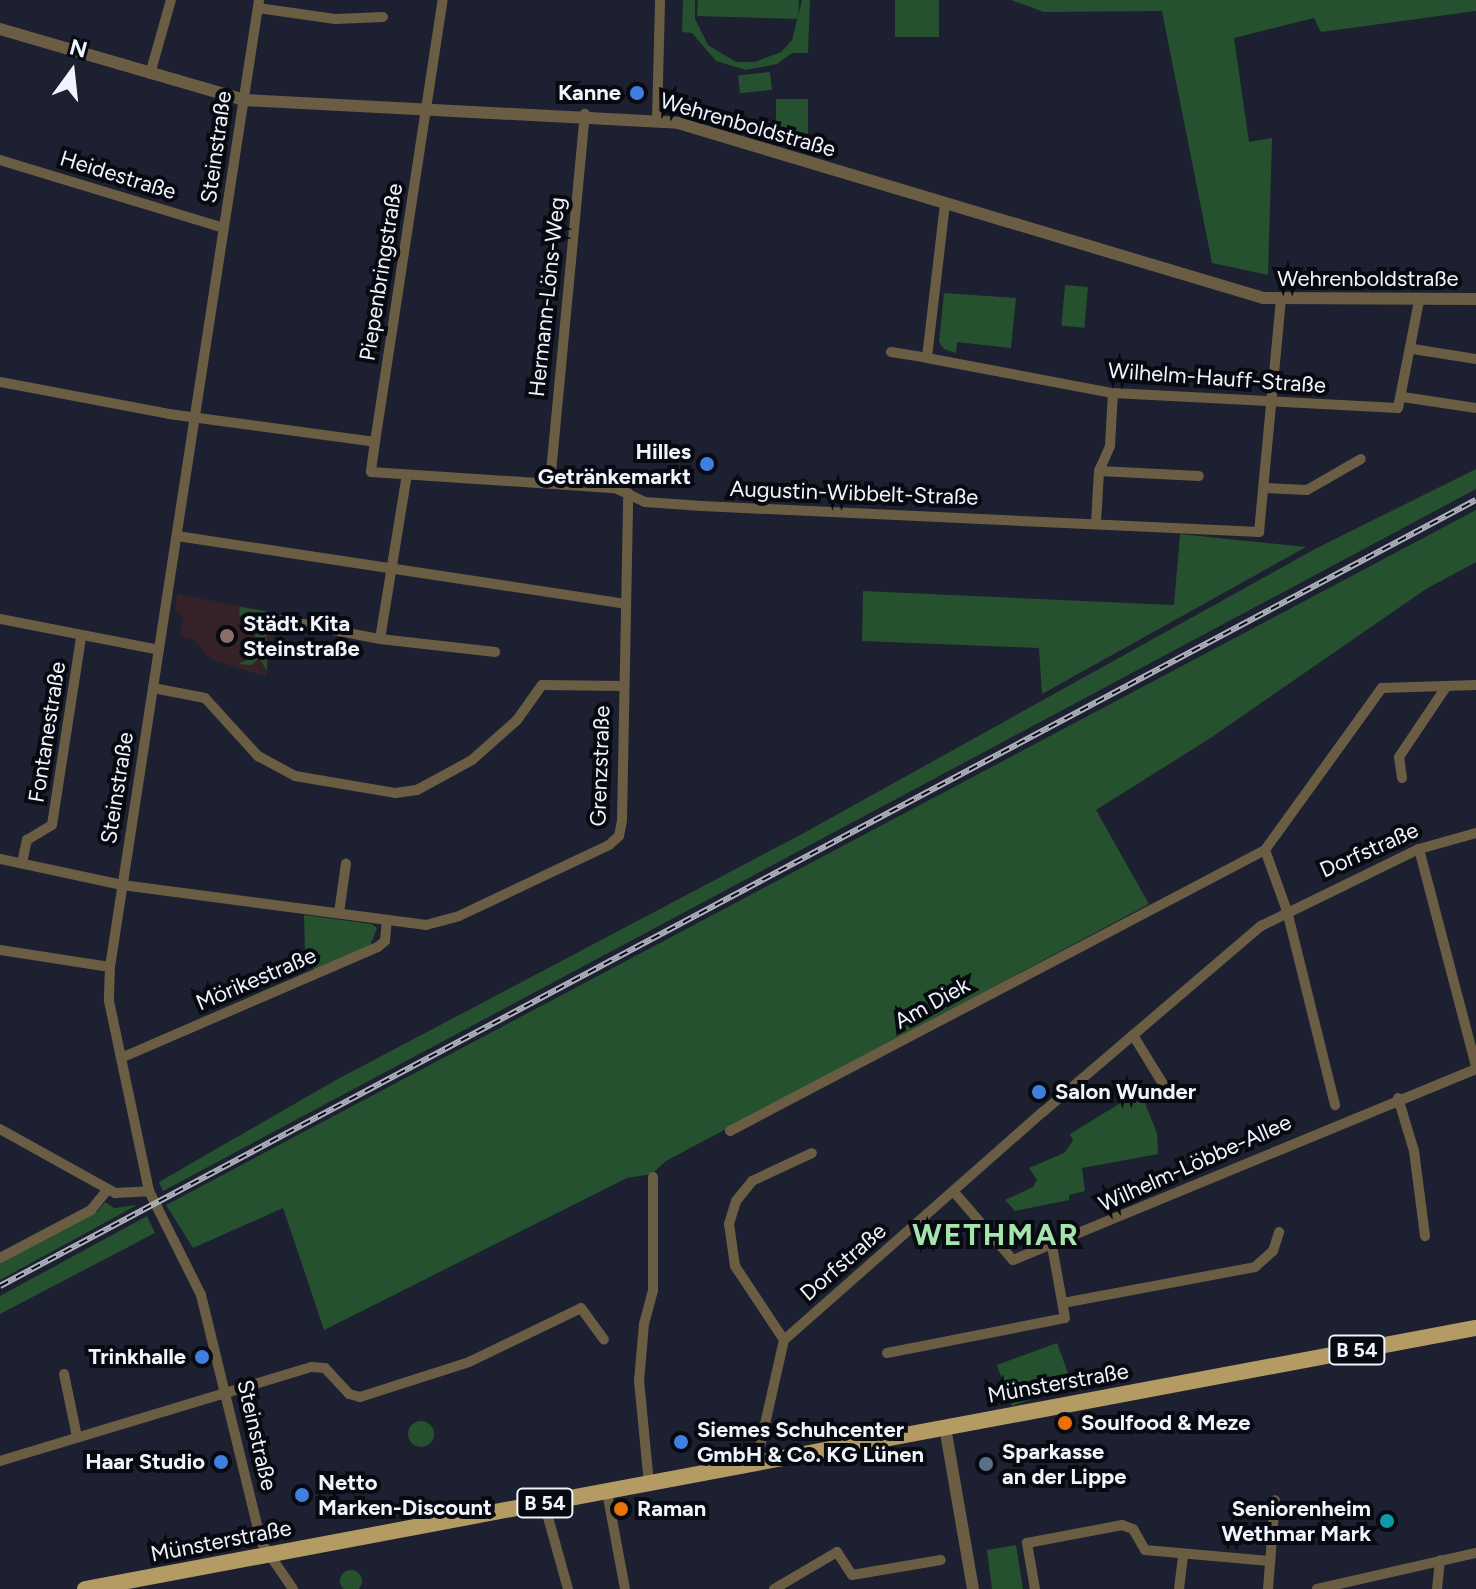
<!DOCTYPE html>
<meta charset="utf-8">
<style>
body{margin:0}
#map{position:relative;width:1476px;height:1589px;overflow:hidden;background:#1c2030;font-family:Figtree,sans-serif}
div>[style]{position:absolute}
[style*='--x']{left:calc(var(--x)*1px);top:calc(var(--y)*1px);width:calc(var(--w)*1px);rotate:calc(var(--a)*1deg)}
.education>*{inset:0;background:#342228}
.green>*{inset:0;background:#25512e;transform-origin:0 0}
.round{border-radius:50%}
.minor>*{height:10px;margin:-5px;padding:0 5px;transform-origin:5px;border-radius:5px;background:#6a5d44}
.tertiary>*{height:12px;margin:-6px;padding:0 6px;transform-origin:6px;border-radius:6px;background:#6a5d44}
.primary>*{height:16px;margin:-8px;padding:0 8px;transform-origin:8px;border-radius:8px;background:#b49a63}
.rail>*{height:6px;margin-top:-3px;transform-origin:0;background:repeating-linear-gradient(90deg,#080a11 0 9px,#aeb2bd 0 18px);box-sizing:border-box;border-block:2px solid #aeb2bd}
.dots>*{width:22px;height:22px;translate:-50% -50%;box-sizing:border-box;border:4px solid #080a11;border-radius:50%}
span{translate:-50% -50%;white-space:nowrap;text-align:center;line-height:1.15;-webkit-text-stroke:8px #080a11;paint-order:stroke}
.shield-label span{padding:2px 6px;background:#080a11;border:2px solid;border-radius:6px;-webkit-text-stroke-width:0}
.shield-label{font-size:20px;color:#f1f4fd;font-weight:700}
.poi-label{font-size:22px;color:#f1f4fd;font-weight:700}
.right{translate:-100% -50%;text-align:right}
.left{translate:0 -50%;text-align:left}
.street-label{font-size:22px;color:#f1f4fd}
.district-label{font-size:30px;color:#a5e4ab;font-weight:700;letter-spacing:2px}
.north{position:absolute;left:32px;top:32px;width:80px;height:80px;-webkit-text-stroke:6px #080a11;paint-order:stroke;rotate:15deg;font-size:22px;font-weight:700;line-height:32px;text-align:center;color:#f1f4fd}
.north::after{content:'';display:block;margin:auto;width:28px;height:36px;background:#f1f4fd;clip-path:polygon(50% 0,100% 100%,50% 72%,0 100%)}
</style>
<div id="map">
<div class="education">
<i style="clip-path:polygon(177px 594px,278px 613px,266px 677px,212px 660px,192px 639px,180px 637px,183px 617px,175px 610px)"></i>
</div>
<div class="green">
<i style="clip-path:polygon(683px 0,695px 0,695px 19px,708px 45px,736px 62px,755px 62px,781px 52px,792px 40px,802px 0,810px 0,808px 53px,792px 53px,777px 64px,746px 70px,716px 61px,692px 33px,682px 32px)"></i>
<i style="clip-path:polygon(698px 0,799px 0,798px 19px,697px 16px)"></i>
<i style="left:895px;top:0;width:44px;height:37px"></i>
<i style="clip-path:polygon(1011px 0,1476px 0,1476px 11px,1321px 32px,1314px 18px,1234px 38px,1249px 142px,1272px 138px,1268px 275px,1212px 263px,1162px 11px,1044px 12px)"></i>
<i style="left:770px;top:72px;width:18px;height:32px;rotate:84deg"></i>
<i style="left:776px;top:99px;width:32px;height:36px"></i>
<i style="left:1065px;top:285px;width:23px;height:41px;rotate:5deg"></i>
<i style="clip-path:polygon(944px 293px,1016px 298px,1011px 348px,957px 342px,956px 353px,944px 349px,939px 342px)"></i>
<i style="clip-path:polygon(1476px 469px,1476px 489px,163px 1191px,159px 1182px,336px 1080px,802px 834px,1315px 549px)"></i>
<i style="clip-path:polygon(1476px 510px,1476px 562px,1426px 589px,1209px 739px,1096px 810px,1149px 904px,666px 1161px,652px 1174px,627px 1178px,324px 1330px,283px 1208px,193px 1248px,166px 1205px)"></i>
<i style="clip-path:polygon(1180px 534px,1306px 547px,1042px 694px,1039px 648px,862px 641px,863px 591px,1174px 605px)"></i>
<i style="clip-path:polygon(240px 607px,278px 613px,275px 629px,269px 626px,272px 614px,257px 623px,266px 627px,267px 671px,259px 658px,252px 665px,238px 664px,247px 660px,251px 647px,262px 648px,256px 644px,254px 621px,239px 615px)"></i>
<i style="clip-path:polygon(304px 915px,372px 924px,377px 928px,370px 946px,315px 972px,305px 951px)"></i>
<i style="clip-path:polygon(1140px 1091px,1157px 1133px,1158px 1154px,1082px 1168px,1085px 1191px,1069px 1195px,1069px 1200px,1015px 1211px,1005px 1200px,1033px 1187px,1037px 1180px,1029px 1168px,1064px 1153px,1073px 1141px,1070px 1134px)"></i>
<i style="clip-path:polygon(105px 1202px,114px 1208px,137px 1205px,0 1280px,0 1263px,98px 1211px)"></i>
<i style="clip-path:polygon(147px 1216px,155px 1233px,0 1314px,0 1296px)"></i>
<i style="left:1057px;top:1343px;width:44px;height:64px;rotate:70deg"></i>
<i class="round" style="left:408px;top:1421px;width:26px;height:26px"></i>
<i style="clip-path:polygon(1016px 1545px,1023px 1589px,992px 1589px,987px 1550px)"></i>
<i class="round" style="left:340px;top:1570px;width:22px;height:22px"></i>
</div>
<div class="minor">
<i style="--x:259;--y:0;--w:978;--a:98.76"></i>
<i style="--x:110;--y:967;--w:34;--a:92"></i>
<i style="--x:109;--y:1001;--w:194;--a:78.1"></i>
<i style="--x:149;--y:1191;--w:116;--a:63.4"></i>
<i style="--x:201;--y:1295;--w:254;--a:76.3"></i>
<i style="--x:261;--y:1542;--w:57;--a:55.8"></i>
<i style="--x:258;--y:8;--w:78;--a:8.1"></i>
<i style="--x:335;--y:19;--w:48;--a:-2.4"></i>
<i style="--x:150;--y:74;--w:77;--a:-74.2"></i>
<i style="--x:657;--y:118;--w:118;--a:-88.5"></i>
<i style="--x:0;--y:160;--w:234;--a:16.9"></i>
<i style="--x:945;--y:204;--w:155;--a:96.7"></i>
<i style="--x:927;--y:358;--w:189;--a:10.7"></i>
<i style="--x:1113;--y:393;--w:285;--a:3"></i>
<i style="--x:1398;--y:408;--w:109;--a:-78.9"></i>
<i style="--x:1413;--y:349;--w:64;--a:9"></i>
<i style="--x:891;--y:352;--w:36;--a:9"></i>
<i style="--x:0;--y:382;--w:172;--a:10.7"></i>
<i style="--x:169;--y:414;--w:208;--a:7.7"></i>
<i style="--x:375;--y:442;--w:30;--a:98"></i>
<i style="--x:371;--y:472;--w:245;--a:3.8"></i>
<i style="--x:615;--y:488;--w:33;--a:25"></i>
<i style="--x:645;--y:502;--w:57;--a:4"></i>
<i style="--x:702;--y:506;--w:558;--a:2.67"></i>
<i style="--x:1259;--y:532;--w:232;--a:-84.6"></i>
<i style="--x:1403;--y:397;--w:74;--a:8.6"></i>
<i style="--x:375;--y:442;--w:447;--a:-81.3"></i>
<i style="--x:1099;--y:471;--w:100;--a:2.9"></i>
<i style="--x:550;--y:483;--w:371;--a:-84.6"></i>
<i style="--x:1265;--y:488;--w:42;--a:2.7"></i>
<i style="--x:1307;--y:490;--w:62;--a:-29.9"></i>
<i style="--x:1096;--y:522;--w:51;--a:-86.6"></i>
<i style="--x:1099;--y:471;--w:27;--a:-66"></i>
<i style="--x:1110;--y:446;--w:53;--a:-86.8"></i>
<i style="--x:177;--y:536;--w:452;--a:8.6"></i>
<i style="--x:0;--y:619;--w:162;--a:11"></i>
<i style="--x:282;--y:620;--w:100;--a:11"></i>
<i style="--x:380;--y:639;--w:116;--a:6.4"></i>
<i style="--x:380;--y:639;--w:166;--a:-80.7"></i>
<i style="--x:153;--y:688;--w:53;--a:10.9"></i>
<i style="--x:205;--y:698;--w:79;--a:47.6"></i>
<i style="--x:258;--y:756;--w:42;--a:28.4"></i>
<i style="--x:295;--y:776;--w:101;--a:9.6"></i>
<i style="--x:395;--y:793;--w:22;--a:-8"></i>
<i style="--x:417;--y:790;--w:63;--a:-28.6"></i>
<i style="--x:472;--y:760;--w:60;--a:-41.6"></i>
<i style="--x:517;--y:720;--w:43;--a:-54.5"></i>
<i style="--x:542;--y:685;--w:81;--a:0.7"></i>
<i style="--x:1402;--y:778;--w:21;--a:-98"></i>
<i style="--x:1399;--y:757;--w:84;--a:-56.1"></i>
<i style="--x:1419;--y:849;--w:225;--a:75.3"></i>
<i style="--x:1265;--y:850;--w:200;--a:-54.2"></i>
<i style="--x:1382;--y:688;--w:94;--a:-1.8"></i>
<i style="--x:0;--y:859;--w:125;--a:12"></i>
<i style="--x:122;--y:885;--w:307;--a:7.5"></i>
<i style="--x:426;--y:925;--w:34;--a:-15"></i>
<i style="--x:459;--y:916;--w:166;--a:-25.3"></i>
<i style="--x:609;--y:845;--w:13;--a:-42"></i>
<i style="--x:619;--y:836;--w:16;--a:-79"></i>
<i style="--x:622;--y:820;--w:327;--a:-88.9"></i>
<i style="--x:22;--y:863;--w:24;--a:-78"></i>
<i style="--x:27;--y:840;--w:29;--a:-31"></i>
<i style="--x:52;--y:825;--w:189;--a:-81.2"></i>
<i style="--x:339;--y:913;--w:50;--a:-82"></i>
<i style="--x:0;--y:950;--w:111;--a:8.8"></i>
<i style="--x:1133;--y:1035;--w:73;--a:58.5"></i>
<i style="--x:121;--y:1058;--w:280;--a:-23.4"></i>
<i style="--x:378;--y:947;--w:9;--a:-41"></i>
<i style="--x:385;--y:941;--w:21;--a:-85"></i>
<i style="--x:1398;--y:1098;--w:55;--a:73.2"></i>
<i style="--x:1414;--y:1151;--w:86;--a:82.6"></i>
<i style="--x:0;--y:1129;--w:132;--a:29.1"></i>
<i style="--x:115;--y:1193;--w:34;--a:-3"></i>
<i style="--x:730;--y:1131;--w:604;--a:-27.71"></i>
<i style="--x:1265;--y:850;--w:65;--a:70.2"></i>
<i style="--x:1287;--y:911;--w:200;--a:76.1"></i>
<i style="--x:954;--y:1192;--w:90;--a:49.1"></i>
<i style="--x:1013;--y:1260;--w:501;--a:-22.42"></i>
<i style="--x:0;--y:1258;--w:103;--a:-27.8"></i>
<i style="--x:91;--y:1210;--w:26;--a:-51"></i>
<i style="--x:1063;--y:1303;--w:195;--a:-10.6"></i>
<i style="--x:1255;--y:1267;--w:24;--a:-42"></i>
<i style="--x:1273;--y:1251;--w:20;--a:-72"></i>
<i style="--x:784;--y:1340;--w:89;--a:-123.5"></i>
<i style="--x:735;--y:1266;--w:42;--a:-98.1"></i>
<i style="--x:729;--y:1224;--w:24;--a:-73"></i>
<i style="--x:736;--y:1201;--w:26;--a:-51"></i>
<i style="--x:752;--y:1181;--w:66;--a:-25"></i>
<i style="--x:887;--y:1353;--w:181;--a:-11.1"></i>
<i style="--x:1065;--y:1318;--w:73;--a:-100.2"></i>
<i style="--x:64;--y:1374;--w:64;--a:78.3"></i>
<i style="--x:0;--y:1461;--w:326;--a:-16.8"></i>
<i style="--x:312;--y:1367;--w:13;--a:4"></i>
<i style="--x:325;--y:1368;--w:35;--a:47"></i>
<i style="--x:349;--y:1394;--w:11;--a:15"></i>
<i style="--x:360;--y:1397;--w:114;--a:-17.8"></i>
<i style="--x:469;--y:1362;--w:124;--a:-25.7"></i>
<i style="--x:581;--y:1308;--w:39;--a:54"></i>
<i style="--x:756;--y:1464;--w:127;--a:-77.3"></i>
<i style="--x:784;--y:1340;--w:345;--a:-41.4"></i>
<i style="--x:1043;--y:1112;--w:287;--a:-40.5"></i>
<i style="--x:1261;--y:926;--w:176;--a:-26"></i>
<i style="--x:1419;--y:849;--w:59;--a:-15.7"></i>
<i style="--x:649;--y:1484;--w:103;--a:-95.5"></i>
<i style="--x:639;--y:1381;--w:57;--a:-85"></i>
<i style="--x:644;--y:1324;--w:35;--a:-75"></i>
<i style="--x:653;--y:1290;--w:113;--a:-90"></i>
<i style="--x:607;--y:1492;--w:99;--a:79.5"></i>
<i style="--x:544;--y:1503;--w:89;--a:74.4"></i>
<i style="--x:774;--y:1589;--w:73;--a:-30.4"></i>
<i style="--x:837;--y:1552;--w:27;--a:57"></i>
<i style="--x:852;--y:1575;--w:90;--a:-9.6"></i>
<i style="--x:1035;--y:1589;--w:47;--a:-99.9"></i>
<i style="--x:1027;--y:1543;--w:97;--a:-10.7"></i>
<i style="--x:1122;--y:1525;--w:12;--a:20"></i>
<i style="--x:1133;--y:1529;--w:24;--a:60"></i>
<i style="--x:1145;--y:1550;--w:125;--a:5"></i>
<i style="--x:1179;--y:1589;--w:34;--a:-83"></i>
<i style="--x:1268;--y:1589;--w:89;--a:-85.5"></i>
<i style="--x:1317;--y:1589;--w:163;--a:-12.8"></i>
<i style="--x:1437;--y:1589;--w:29;--a:-84"></i>
</div>
<div class="tertiary">
<i style="--x:0;--y:29;--w:254;--a:16.2"></i>
<i style="--x:244;--y:100;--w:435;--a:3"></i>
<i style="--x:678;--y:123;--w:611;--a:16.65"></i>
<i style="--x:1263;--y:298;--w:213;--a:0.3"></i>
<i style="--x:945;--y:1427;--w:164;--a:80.2"></i>
</div>
<div class="primary">
<i style="--x:85;--y:1589;--w:1415;--a:-10.63"></i>
</div>
<div class="rail">
<i style="--x:0;--y:1286;--w:1672;--a:-28.04"></i>
</div>
<div class="dots">
<i style="left:637px;top:93px;background:#3f7fe0"></i>
<i style="left:707px;top:464px;background:#3f7fe0"></i>
<i style="left:227px;top:636px;background:#8d6e63"></i>
<i style="left:1039px;top:1092px;background:#3f7fe0"></i>
<i style="left:202px;top:1357px;background:#3f7fe0"></i>
<i style="left:1065px;top:1423px;background:#e8710a"></i>
<i style="left:681px;top:1442px;background:#3f7fe0"></i>
<i style="left:221px;top:1462px;background:#3f7fe0"></i>
<i style="left:986px;top:1464px;background:#5c6f8a"></i>
<i style="left:302px;top:1495px;background:#3f7fe0"></i>
<i style="left:621px;top:1509px;background:#e8710a"></i>
<i style="left:1387px;top:1521px;background:#0f9aa8"></i>
</div>
<div class="shield-label">
<span style="left:1357px;top:1350px">B 54</span>
<span style="left:545px;top:1503px">B 54</span>
</div>
<div class="poi-label">
<span class="right" style="left:621px;top:93px">Kanne</span>
<span class="right" style="left:691px;top:464px">Hilles<br>Getränkemarkt</span>
<span class="left" style="left:243px;top:636px">Städt. Kita<br>Steinstraße</span>
<span class="left" style="left:1055px;top:1092px">Salon Wunder</span>
<span class="right" style="left:186px;top:1357px">Trinkhalle</span>
<span class="left" style="left:1081px;top:1423px">Soulfood &amp; Meze</span>
<span class="left" style="left:697px;top:1442px">Siemes Schuhcenter<br>GmbH &amp; Co. KG Lünen</span>
<span class="left" style="left:1002px;top:1464px">Sparkasse<br>an der Lippe</span>
<span class="right" style="left:205px;top:1462px">Haar Studio</span>
<span class="left" style="left:318px;top:1495px">Netto<br>Marken-Discount</span>
<span class="right" style="left:1371px;top:1521px">Seniorenheim<br>Wethmar Mark</span>
<span class="left" style="left:637px;top:1509px">Raman</span>
</div>
<div class="street-label">
<span style="left:748px;top:125px;rotate:16deg">Wehrenboldstraße</span>
<span style="left:216px;top:147px;rotate:-82deg">Steinstraße</span>
<span style="left:118px;top:175px;rotate:17deg">Heidestraße</span>
<span style="left:381px;top:272px;rotate:-81deg">Piepenbringstraße</span>
<span style="left:1368px;top:279px">Wehrenboldstraße</span>
<span style="left:547px;top:297px;rotate:-84deg">Hermann-Löns-Weg</span>
<span style="left:1217px;top:378px;rotate:4deg">Wilhelm-Hauff-Straße</span>
<span style="left:854px;top:493px;rotate:2deg">Augustin-Wibbelt-Straße</span>
<span style="left:47px;top:732px;rotate:-81deg">Fontanestraße</span>
<span style="left:600px;top:766px;rotate:-88deg">Grenzstraße</span>
<span style="left:117px;top:788px;rotate:-81deg">Steinstraße</span>
<span style="left:1369px;top:850px;rotate:-24deg">Dorfstraße</span>
<span style="left:256px;top:979px;rotate:-23deg">Mörikestraße</span>
<span style="left:932px;top:1003px;rotate:-29deg">Am Diek</span>
<span style="left:1195px;top:1163px;rotate:-24deg">Wilhelm-Löbbe-Allee</span>
<span style="left:843px;top:1262px;rotate:-41deg">Dorfstraße</span>
<span style="left:1058px;top:1383px;rotate:-10deg">Münsterstraße</span>
<span style="left:257px;top:1435px;rotate:77deg">Steinstraße</span>
<span style="left:221px;top:1541px;rotate:-11deg">Münsterstraße</span>
</div>
<div class="district-label">
<span style="left:996px;top:1235px">WETHMAR</span>
</div>
<div class="north">N</div>
</div>
